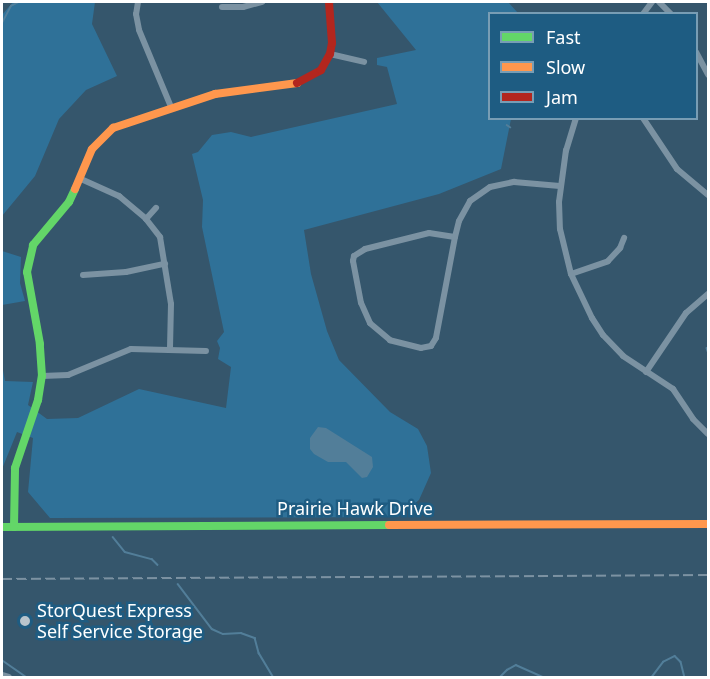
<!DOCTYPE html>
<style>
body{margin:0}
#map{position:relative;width:710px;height:679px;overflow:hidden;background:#35566c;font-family:"Noto Sans",sans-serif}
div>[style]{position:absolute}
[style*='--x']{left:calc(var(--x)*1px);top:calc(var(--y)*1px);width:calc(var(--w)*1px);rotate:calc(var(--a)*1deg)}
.green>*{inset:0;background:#2f7198}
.water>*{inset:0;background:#527e99}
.stream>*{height:1.5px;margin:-0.75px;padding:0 0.75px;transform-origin:0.75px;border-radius:0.75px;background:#527e99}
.street>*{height:6px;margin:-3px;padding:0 3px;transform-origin:3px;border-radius:3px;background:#7b92a2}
.fast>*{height:8px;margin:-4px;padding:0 4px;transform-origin:4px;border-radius:4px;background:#63d668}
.slow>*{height:8px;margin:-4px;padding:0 4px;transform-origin:4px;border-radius:4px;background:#ff974d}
.jam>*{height:8px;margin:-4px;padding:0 4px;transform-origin:4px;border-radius:4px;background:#b3261e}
.rail>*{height:1.5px;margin-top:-0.75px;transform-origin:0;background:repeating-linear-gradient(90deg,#7c92a2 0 10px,transparent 0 14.5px)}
.dots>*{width:16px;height:16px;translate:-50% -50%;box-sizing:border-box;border:3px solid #1e5c82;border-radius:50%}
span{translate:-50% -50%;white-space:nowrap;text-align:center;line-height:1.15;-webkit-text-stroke:5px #1e5c82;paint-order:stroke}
.street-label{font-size:18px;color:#fff}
.poi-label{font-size:18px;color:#fff}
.left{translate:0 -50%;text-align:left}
.frame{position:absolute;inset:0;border:3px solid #fff;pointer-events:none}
.legend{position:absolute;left:488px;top:12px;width:210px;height:108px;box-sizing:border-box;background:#1e5c82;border:2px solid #789db4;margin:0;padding:8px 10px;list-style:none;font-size:18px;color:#fff}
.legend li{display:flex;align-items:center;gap:12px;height:30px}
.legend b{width:30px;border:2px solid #789db4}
</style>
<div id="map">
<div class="green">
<i style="clip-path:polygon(13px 2px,95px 2px,92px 24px,117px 76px,86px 90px,59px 119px,35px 176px,2px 216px,2px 15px)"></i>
<i style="clip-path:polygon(377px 2px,508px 2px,518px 13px,490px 14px,490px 118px,511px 119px,501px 169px,439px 194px,304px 230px,311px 274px,327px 331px,339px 360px,390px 412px,418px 429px,427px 446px,431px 473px,419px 500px,398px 517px,50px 518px,28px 492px,33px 438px,17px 432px,2px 469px,2px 365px,5px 381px,33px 382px,28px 405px,47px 419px,78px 418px,139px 389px,226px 408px,231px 367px,218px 359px,220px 348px,217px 341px,224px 332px,202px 227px,203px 200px,192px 154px,198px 152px,212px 135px,231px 132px,251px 137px,397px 104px,387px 67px,377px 65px,377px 58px,416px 50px)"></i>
<i style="clip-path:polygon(2px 251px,21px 257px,20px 283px,25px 301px,2px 305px)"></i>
</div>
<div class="water">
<i style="clip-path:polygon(318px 427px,326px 428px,372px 457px,373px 467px,367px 477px,362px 478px,346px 462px,328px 462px,314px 454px,310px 449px,310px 438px)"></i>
</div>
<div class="stream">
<i style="--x:2;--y:23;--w:19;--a:-62"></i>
<i style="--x:11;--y:6;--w:9;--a:-27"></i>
<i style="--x:507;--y:125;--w:4;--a:34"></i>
<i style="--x:707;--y:348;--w:3;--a:72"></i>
<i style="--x:113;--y:537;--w:19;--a:51"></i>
<i style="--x:125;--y:552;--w:28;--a:15"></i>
<i style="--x:152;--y:559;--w:8;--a:45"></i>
<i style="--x:178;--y:584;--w:56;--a:52.9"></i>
<i style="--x:212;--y:629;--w:12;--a:24"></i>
<i style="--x:223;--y:634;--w:18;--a:-3"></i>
<i style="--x:241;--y:633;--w:15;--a:20"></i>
<i style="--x:255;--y:638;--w:16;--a:75"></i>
<i style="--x:259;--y:653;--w:29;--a:59"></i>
<i style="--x:2;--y:660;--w:32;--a:35"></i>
<i style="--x:499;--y:678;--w:11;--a:-45"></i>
<i style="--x:507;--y:670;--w:10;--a:-29"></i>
<i style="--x:516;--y:665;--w:32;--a:24"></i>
<i style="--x:651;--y:678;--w:20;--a:-53"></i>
<i style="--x:663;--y:662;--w:13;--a:-27"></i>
<i style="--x:675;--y:656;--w:8;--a:45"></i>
<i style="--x:681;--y:662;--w:16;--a:76"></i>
</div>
<div class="street">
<i style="--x:138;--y:2;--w:12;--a:99"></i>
<i style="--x:136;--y:14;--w:16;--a:79"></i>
<i style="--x:139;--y:30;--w:83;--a:67.4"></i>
<i style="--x:659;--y:2;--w:17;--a:45"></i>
<i style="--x:222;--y:7;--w:21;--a:0"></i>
<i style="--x:243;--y:7;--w:20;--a:-15"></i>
<i style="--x:643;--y:14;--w:15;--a:-53"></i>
<i style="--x:696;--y:52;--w:26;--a:62"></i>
<i style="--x:330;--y:54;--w:35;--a:13"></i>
<i style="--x:576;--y:118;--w:34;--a:107"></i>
<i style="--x:566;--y:150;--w:52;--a:97.7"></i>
<i style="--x:559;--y:202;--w:27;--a:88"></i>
<i style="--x:560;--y:229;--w:46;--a:76.3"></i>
<i style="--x:571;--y:274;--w:49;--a:64.5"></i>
<i style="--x:592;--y:318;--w:20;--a:57"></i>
<i style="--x:603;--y:335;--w:29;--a:46"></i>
<i style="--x:623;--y:356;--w:60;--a:33.4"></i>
<i style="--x:673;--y:389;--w:36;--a:56"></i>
<i style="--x:693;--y:419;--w:21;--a:45"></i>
<i style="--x:643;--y:118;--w:61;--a:56.3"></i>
<i style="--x:677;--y:169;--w:40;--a:40"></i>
<i style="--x:81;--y:179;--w:42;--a:24.1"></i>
<i style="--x:119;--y:196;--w:35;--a:40"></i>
<i style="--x:146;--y:219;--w:23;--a:52"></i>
<i style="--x:160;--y:237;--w:68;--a:80.7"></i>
<i style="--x:171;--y:304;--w:45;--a:91.3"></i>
<i style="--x:146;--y:219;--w:15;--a:-48"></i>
<i style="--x:429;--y:233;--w:26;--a:9"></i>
<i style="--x:455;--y:237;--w:103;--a:100.7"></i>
<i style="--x:436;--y:338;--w:9;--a:122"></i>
<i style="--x:431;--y:346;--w:10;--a:169"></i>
<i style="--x:421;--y:348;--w:32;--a:-166"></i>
<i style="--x:390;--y:340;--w:26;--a:-140"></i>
<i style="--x:370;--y:323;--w:22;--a:-114"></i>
<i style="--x:361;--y:303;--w:43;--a:-100.8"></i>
<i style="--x:353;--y:261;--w:5;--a:-79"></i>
<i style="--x:354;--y:256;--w:13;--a:-32"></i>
<i style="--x:365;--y:249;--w:66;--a:-14"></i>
<i style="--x:455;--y:237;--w:16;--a:-76"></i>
<i style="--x:459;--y:221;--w:23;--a:-61"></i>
<i style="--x:470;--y:201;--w:24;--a:-35"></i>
<i style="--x:490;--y:187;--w:25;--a:-12"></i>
<i style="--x:514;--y:182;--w:46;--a:5"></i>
<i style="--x:571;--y:274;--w:39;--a:-19"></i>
<i style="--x:608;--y:261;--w:18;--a:-47"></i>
<i style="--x:620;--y:248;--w:11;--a:-68"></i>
<i style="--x:83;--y:275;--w:43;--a:-4"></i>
<i style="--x:126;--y:272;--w:40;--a:-12"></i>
<i style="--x:646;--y:372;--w:71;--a:-55.9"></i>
<i style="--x:686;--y:313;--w:29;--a:-41"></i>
<i style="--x:42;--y:376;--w:26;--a:-2"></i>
<i style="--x:68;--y:375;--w:68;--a:-22.4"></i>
<i style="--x:131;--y:349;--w:75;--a:1.5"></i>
<i style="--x:2;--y:675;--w:7;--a:16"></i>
</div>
<div class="fast">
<i style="--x:2;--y:527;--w:387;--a:-0.3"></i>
<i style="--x:14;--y:527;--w:59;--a:-89"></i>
<i style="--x:15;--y:468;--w:72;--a:-71.3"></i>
<i style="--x:38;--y:400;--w:24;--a:-81"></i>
<i style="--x:42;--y:376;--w:32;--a:-94"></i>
<i style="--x:40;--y:344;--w:73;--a:-100.2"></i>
<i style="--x:27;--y:272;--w:28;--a:-77"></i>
<i style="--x:33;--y:245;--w:56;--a:-50.1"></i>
<i style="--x:69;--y:202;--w:14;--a:-65"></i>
</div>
<div class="slow">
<i style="--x:75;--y:189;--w:43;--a:-67"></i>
<i style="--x:92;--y:149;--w:30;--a:-45"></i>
<i style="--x:113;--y:128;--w:108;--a:-18.4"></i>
<i style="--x:215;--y:94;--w:83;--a:-7.6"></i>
<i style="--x:389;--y:525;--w:319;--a:-0.2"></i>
</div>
<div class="jam">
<i style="--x:297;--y:83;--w:27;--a:-28"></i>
<i style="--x:321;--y:70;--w:18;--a:-61"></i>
<i style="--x:330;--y:54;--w:11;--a:-80"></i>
<i style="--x:332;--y:43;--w:41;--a:-94.2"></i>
</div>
<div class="rail">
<i style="--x:2;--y:579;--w:706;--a:-0.32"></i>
</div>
<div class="dots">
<i style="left:25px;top:621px;background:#b8c4cc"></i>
</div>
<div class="street-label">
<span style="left:355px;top:508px">Prairie Hawk Drive</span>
</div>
<div class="poi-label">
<span class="left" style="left:37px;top:621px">StorQuest Express<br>Self Service Storage</span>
</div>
<div class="frame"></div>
<ul class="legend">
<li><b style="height:8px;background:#63d668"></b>Fast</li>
<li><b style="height:8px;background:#ff974d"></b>Slow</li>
<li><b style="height:8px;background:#b3261e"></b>Jam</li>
</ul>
</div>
